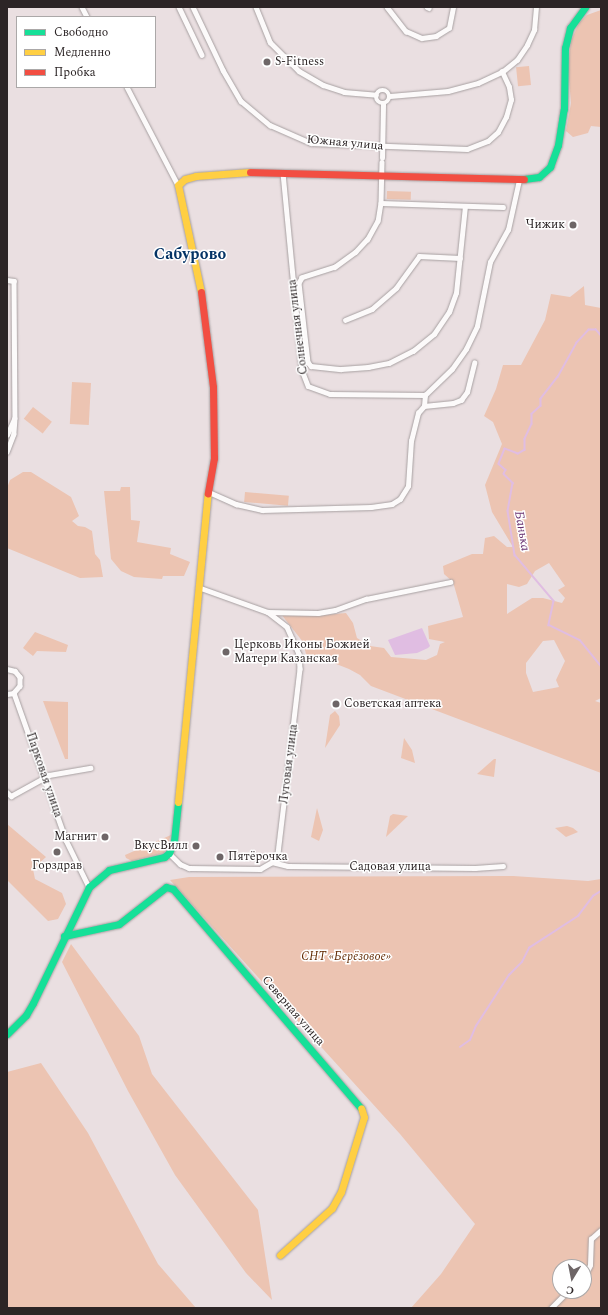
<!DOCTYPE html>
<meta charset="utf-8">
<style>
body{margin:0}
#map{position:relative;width:608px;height:1315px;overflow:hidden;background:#eadfe1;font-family:Spectral,serif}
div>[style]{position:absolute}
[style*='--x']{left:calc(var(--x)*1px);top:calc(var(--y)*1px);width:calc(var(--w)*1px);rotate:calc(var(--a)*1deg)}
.green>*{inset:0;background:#ecc4b2;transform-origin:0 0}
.water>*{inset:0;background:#e0bde2}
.stream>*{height:1.5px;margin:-0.75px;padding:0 0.75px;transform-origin:0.75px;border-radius:0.75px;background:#e0bde2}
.roads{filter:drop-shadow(0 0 1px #a7a0a1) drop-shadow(0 0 1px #a7a0a1)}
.street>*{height:4.5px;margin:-2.25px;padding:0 2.25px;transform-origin:2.25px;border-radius:2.25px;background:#fcfafa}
.street>.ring{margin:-2.25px;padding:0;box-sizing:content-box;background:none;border:4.5px solid #fcfafa;border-radius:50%}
.fast>*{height:7px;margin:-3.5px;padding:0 3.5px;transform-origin:3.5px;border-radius:3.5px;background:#16e098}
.slow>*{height:7px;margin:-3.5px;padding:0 3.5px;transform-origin:3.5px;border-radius:3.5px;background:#ffcf43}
.jam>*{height:7px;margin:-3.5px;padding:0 3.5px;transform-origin:3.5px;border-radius:3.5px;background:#f24e42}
.dots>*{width:11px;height:11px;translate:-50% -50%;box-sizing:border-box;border:2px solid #fff;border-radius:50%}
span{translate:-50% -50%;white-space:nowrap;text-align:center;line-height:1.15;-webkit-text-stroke:3px #fff;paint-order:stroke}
.poi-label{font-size:12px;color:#2c2526}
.left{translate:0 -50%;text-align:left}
.right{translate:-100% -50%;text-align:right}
.street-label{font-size:12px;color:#2c2526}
.park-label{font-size:12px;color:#612900;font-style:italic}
.water-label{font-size:13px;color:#673070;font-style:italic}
.district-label{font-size:16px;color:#043365;font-weight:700}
.frame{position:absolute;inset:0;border:8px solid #2c2526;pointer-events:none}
.legend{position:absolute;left:16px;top:16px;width:140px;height:72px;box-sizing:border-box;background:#fff;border:1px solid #aba8a8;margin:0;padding:5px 7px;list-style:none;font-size:12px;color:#2c2526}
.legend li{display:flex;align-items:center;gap:8px;height:20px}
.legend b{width:20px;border:1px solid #aba8a8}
.north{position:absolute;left:552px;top:1259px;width:40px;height:40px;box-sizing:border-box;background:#fff;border:1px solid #aba8a8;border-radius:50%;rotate:190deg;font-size:11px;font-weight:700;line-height:16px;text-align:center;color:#2c2526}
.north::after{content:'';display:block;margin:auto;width:14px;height:18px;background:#6e6667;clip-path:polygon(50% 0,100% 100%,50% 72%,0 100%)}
</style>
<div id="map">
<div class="green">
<i style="clip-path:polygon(601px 10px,601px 127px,591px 126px,588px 133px,573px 137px,566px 131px,571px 103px,568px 67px,571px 41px,579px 23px,587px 15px)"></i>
<i style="left:529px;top:66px;width:19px;height:13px;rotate:84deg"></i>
<i style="left:387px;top:191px;width:24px;height:8px;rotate:2deg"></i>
<i style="clip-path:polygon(evenodd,584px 286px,585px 305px,601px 308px,601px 698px,595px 701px,601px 703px,601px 773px,371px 686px,360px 675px,349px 669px,326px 660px,312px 660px,306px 654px,303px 642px,281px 614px,314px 616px,346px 613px,353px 623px,357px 638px,370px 646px,384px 648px,391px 657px,426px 660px,437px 655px,440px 644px,445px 642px,429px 639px,428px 626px,463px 617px,453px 582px,444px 574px,443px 566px,472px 554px,483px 554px,485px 538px,494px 536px,507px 547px,513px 547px,492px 512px,485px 485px,502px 444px,493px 422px,484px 416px,496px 389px,503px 365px,521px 365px,545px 320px,551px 294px,570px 297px,584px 286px,549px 563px,565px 586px,558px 590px,565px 598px,562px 603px,543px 598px,532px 598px,507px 614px,507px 584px,519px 587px,527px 584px,535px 571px,549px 563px,584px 286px,554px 640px,565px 661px,556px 680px,559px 687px,533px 692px,526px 673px,526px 663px,543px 641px,554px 640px)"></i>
<i style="left:72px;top:382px;width:19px;height:42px;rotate:3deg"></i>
<i style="left:33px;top:407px;width:24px;height:15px;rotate:38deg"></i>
<i style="clip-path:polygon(23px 472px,31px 472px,71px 497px,79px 516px,72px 521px,78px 526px,85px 527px,92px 531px,95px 554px,100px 560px,103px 577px,80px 578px,7px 548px,7px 488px,10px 480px)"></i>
<i style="clip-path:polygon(121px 487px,130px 487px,131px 520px,140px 521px,137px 542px,171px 548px,170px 554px,190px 562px,184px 576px,163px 576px,162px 579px,134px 577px,121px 571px,111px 559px,104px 491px,120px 491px)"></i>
<i style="left:245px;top:492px;width:44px;height:10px;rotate:5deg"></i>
<i style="clip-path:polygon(35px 632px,68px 645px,66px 652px,37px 651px,33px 656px,23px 648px)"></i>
<i style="clip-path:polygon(43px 701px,68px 702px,68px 759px,65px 759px)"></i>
<i style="clip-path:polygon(335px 711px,339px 716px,340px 725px,325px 748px,330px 715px)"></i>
<i style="clip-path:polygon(404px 738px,412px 750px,415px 763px,401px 758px)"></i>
<i style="clip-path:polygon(494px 759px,496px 759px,494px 777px,477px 774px)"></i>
<i style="clip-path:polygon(317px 808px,323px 830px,319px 841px,311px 837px)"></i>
<i style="clip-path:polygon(393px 814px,408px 816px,386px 837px,390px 816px)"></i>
<i style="clip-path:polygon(7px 824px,46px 857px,33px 869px,35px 879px,62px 893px,66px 904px,58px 919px,48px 921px,7px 880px)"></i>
<i style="clip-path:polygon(567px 826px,573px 828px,578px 832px,566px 837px,555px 828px)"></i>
<i style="clip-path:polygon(171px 835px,164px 853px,132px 861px,126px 858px,125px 855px)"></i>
<i style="clip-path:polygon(evenodd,513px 876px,588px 881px,601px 879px,601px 1308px,411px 1308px,441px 1274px,475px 1224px,400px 1134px,170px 880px,189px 877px,513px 876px,560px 1267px,584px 1267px,584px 1291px,560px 1291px,560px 1267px)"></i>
<i style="clip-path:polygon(71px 944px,139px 1036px,152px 1074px,258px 1210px,272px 1300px,246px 1273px,175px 1175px,128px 1091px,62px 962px)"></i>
<i style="clip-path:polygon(41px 1063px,88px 1133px,158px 1264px,196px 1308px,7px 1308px,7px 1072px)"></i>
</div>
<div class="water">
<i style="clip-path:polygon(422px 628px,430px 646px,428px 648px,417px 653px,395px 655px,388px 640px)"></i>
</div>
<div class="stream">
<i style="--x:601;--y:336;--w:8;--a:-130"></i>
<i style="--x:596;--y:330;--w:7;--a:180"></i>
<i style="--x:589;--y:330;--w:18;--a:133"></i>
<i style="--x:577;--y:343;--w:39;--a:119"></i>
<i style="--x:558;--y:377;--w:28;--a:128"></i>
<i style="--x:541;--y:399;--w:7;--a:90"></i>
<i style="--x:541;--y:406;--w:12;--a:138"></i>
<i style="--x:532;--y:414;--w:10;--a:90"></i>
<i style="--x:532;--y:424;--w:17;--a:115"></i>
<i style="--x:525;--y:439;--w:11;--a:90"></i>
<i style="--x:525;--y:450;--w:8;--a:150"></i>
<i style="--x:518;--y:454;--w:14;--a:-159"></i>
<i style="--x:505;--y:449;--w:16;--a:112"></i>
<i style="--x:499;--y:464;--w:9;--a:41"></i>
<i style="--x:506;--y:470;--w:4;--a:117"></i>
<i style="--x:504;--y:474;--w:13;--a:45"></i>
<i style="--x:513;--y:483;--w:28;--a:100"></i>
<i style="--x:508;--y:511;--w:45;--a:81"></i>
<i style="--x:515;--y:555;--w:60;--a:49.7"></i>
<i style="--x:554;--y:601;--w:25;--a:102"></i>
<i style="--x:549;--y:625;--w:34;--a:26"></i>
<i style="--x:580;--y:640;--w:33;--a:51"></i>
<i style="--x:460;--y:1047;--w:12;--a:-35"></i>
<i style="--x:470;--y:1040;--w:15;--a:-67"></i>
<i style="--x:476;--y:1026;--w:61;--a:-57.1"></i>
<i style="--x:509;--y:975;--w:18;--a:-45"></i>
<i style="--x:522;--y:962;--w:16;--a:-63"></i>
<i style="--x:529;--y:948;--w:59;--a:-33.1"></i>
<i style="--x:578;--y:916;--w:25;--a:-53"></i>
<i style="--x:593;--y:896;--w:9;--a:-32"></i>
</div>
<div class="roads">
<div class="street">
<i style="--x:82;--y:7;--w:11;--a:63"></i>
<i style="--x:179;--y:7;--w:53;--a:64.4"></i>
<i style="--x:193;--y:7;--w:70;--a:64.5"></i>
<i style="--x:223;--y:70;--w:36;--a:60"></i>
<i style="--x:241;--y:101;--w:38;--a:40"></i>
<i style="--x:270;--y:125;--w:45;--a:23.7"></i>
<i style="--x:311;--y:143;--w:156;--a:2.2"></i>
<i style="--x:467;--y:149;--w:22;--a:-21"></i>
<i style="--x:488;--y:141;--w:13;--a:-42"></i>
<i style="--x:498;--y:132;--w:17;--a:-62"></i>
<i style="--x:506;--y:117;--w:18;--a:-74"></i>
<i style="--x:511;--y:100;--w:13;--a:-99"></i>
<i style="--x:509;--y:87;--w:17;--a:-115"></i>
<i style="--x:256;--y:7;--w:38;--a:68"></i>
<i style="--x:270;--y:42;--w:41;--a:45"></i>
<i style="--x:299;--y:71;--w:28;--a:30"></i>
<i style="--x:323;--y:85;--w:22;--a:18"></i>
<i style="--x:344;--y:92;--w:32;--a:5"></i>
<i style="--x:387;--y:7;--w:31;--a:52"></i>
<i style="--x:406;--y:31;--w:17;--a:24"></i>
<i style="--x:422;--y:38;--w:14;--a:-8"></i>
<i style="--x:436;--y:36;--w:15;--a:-32"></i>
<i style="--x:449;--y:28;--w:21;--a:-79"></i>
<i style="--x:427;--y:7;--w:2;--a:27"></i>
<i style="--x:127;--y:87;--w:110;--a:62.5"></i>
<i class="ring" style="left:376px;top:90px;width:9.5px;height:9.5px"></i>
<i style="--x:390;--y:96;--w:58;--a:-4.9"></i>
<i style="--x:448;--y:91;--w:31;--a:-15"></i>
<i style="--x:478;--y:83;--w:26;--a:-25"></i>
<i style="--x:502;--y:72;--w:19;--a:-39"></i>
<i style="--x:517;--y:60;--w:18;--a:-56"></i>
<i style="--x:527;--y:45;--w:17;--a:-65"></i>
<i style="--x:534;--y:30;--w:23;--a:-85"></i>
<i style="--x:382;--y:158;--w:54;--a:-88.9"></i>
<i style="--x:382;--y:162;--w:41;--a:91.4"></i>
<i style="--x:381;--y:203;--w:18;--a:99"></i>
<i style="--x:378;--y:221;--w:21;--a:119"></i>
<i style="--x:368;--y:239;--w:18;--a:133"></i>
<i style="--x:356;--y:252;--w:26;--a:144"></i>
<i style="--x:335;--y:267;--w:35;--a:162"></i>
<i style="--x:302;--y:278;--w:6;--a:121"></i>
<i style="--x:299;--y:283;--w:80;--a:83.5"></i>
<i style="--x:308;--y:362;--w:5;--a:53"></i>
<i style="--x:311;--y:366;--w:30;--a:6"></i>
<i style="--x:341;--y:369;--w:27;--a:-4"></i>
<i style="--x:368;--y:367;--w:21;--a:-11"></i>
<i style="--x:389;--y:363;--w:27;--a:-27"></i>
<i style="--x:413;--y:351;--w:27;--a:-39"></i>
<i style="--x:434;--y:334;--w:27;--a:-56"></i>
<i style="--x:449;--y:312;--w:20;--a:-70"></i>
<i style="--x:456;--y:293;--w:87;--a:-84.1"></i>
<i style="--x:283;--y:173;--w:198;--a:84.5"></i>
<i style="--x:302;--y:370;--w:17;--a:69"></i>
<i style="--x:308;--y:386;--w:23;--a:20"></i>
<i style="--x:330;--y:394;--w:95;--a:0.6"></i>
<i style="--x:381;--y:203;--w:122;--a:1.9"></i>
<i style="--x:7;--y:280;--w:7;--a:8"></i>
<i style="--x:14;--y:281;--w:137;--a:89.6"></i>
<i style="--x:15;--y:418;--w:16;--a:94"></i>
<i style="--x:14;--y:434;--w:19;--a:111"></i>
<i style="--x:345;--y:320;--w:29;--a:-22"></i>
<i style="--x:372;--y:309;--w:32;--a:-41"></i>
<i style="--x:396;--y:288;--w:39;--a:-54"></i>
<i style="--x:419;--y:256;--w:41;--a:2.8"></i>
<i style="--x:424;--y:406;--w:11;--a:-85"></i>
<i style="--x:425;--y:395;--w:37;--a:-44"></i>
<i style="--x:452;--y:369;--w:24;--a:-55"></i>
<i style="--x:466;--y:349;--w:25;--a:-64"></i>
<i style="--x:477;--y:326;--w:65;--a:-78.5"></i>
<i style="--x:490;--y:262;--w:37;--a:-61"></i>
<i style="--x:508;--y:230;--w:51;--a:-77.6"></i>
<i style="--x:7;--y:435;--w:17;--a:-66"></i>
<i style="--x:209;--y:492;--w:30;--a:24"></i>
<i style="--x:236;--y:504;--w:27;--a:13"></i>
<i style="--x:262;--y:510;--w:109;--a:-1.6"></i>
<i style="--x:371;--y:507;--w:21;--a:-8"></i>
<i style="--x:392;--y:504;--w:9;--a:-32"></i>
<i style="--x:400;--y:499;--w:15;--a:-58"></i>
<i style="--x:408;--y:486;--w:45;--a:-86.2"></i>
<i style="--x:411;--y:441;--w:29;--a:-76"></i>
<i style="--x:418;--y:413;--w:9;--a:-49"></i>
<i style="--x:424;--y:406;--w:29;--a:-6"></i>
<i style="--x:453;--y:403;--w:9;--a:-21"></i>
<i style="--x:461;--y:400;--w:10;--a:-53"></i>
<i style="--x:467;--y:392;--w:30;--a:-76"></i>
<i style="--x:198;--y:587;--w:74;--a:19.7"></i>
<i style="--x:268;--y:612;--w:50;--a:1.1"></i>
<i style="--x:318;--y:613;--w:17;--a:-10"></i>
<i style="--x:335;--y:610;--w:33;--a:-20"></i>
<i style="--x:366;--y:599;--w:86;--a:-11.4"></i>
<i style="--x:268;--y:612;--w:24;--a:38"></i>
<i style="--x:287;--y:627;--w:30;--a:66"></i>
<i style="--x:299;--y:654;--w:15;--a:86"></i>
<i style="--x:300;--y:669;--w:195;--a:96.8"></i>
<i style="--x:7;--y:669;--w:8;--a:14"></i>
<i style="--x:15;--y:671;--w:8;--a:50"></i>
<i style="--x:20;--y:677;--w:9;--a:90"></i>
<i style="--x:20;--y:686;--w:9;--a:131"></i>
<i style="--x:14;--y:693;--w:156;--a:70.5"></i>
<i style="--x:66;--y:840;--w:52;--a:63.9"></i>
<i style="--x:7;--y:694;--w:7;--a:-8"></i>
<i style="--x:7;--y:792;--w:6;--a:45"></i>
<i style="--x:11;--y:796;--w:43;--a:-28.9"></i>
<i style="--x:49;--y:775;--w:42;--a:-9.7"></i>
<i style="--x:169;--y:853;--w:16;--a:45"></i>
<i style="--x:180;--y:864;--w:10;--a:24"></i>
<i style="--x:189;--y:868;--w:71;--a:0.8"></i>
<i style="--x:260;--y:869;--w:14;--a:-30"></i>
<i style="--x:272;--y:862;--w:16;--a:14"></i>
<i style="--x:288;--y:866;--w:187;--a:0.6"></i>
<i style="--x:475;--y:868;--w:28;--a:-4"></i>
<i style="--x:584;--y:1277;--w:13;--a:-63"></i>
<i style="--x:590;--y:1265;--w:26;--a:-88"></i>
<i style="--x:591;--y:1239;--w:13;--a:-42"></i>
<i style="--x:551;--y:1308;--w:24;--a:-45"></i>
</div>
<div class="fast">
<i style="--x:524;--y:179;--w:15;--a:-8"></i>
<i style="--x:539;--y:177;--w:15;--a:-42"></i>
<i style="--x:550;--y:167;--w:23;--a:-70"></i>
<i style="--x:558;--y:145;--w:36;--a:-81"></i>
<i style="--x:564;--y:109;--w:61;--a:-89.1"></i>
<i style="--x:565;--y:48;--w:21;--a:-76"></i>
<i style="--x:570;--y:28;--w:26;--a:-54"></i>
<i style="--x:64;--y:936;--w:56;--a:-12.3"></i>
<i style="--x:119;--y:924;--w:60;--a:-38.2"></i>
<i style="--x:166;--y:887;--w:7;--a:16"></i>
<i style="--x:173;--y:889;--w:289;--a:49.4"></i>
<i style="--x:7;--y:1034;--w:27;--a:-45"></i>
<i style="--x:26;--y:1015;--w:14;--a:-60"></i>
<i style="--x:33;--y:1003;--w:129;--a:-64.2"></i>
<i style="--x:89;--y:887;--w:26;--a:-40"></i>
<i style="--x:109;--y:870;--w:57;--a:-13.3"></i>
<i style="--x:164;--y:857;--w:6;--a:-39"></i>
<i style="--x:169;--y:853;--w:13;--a:-67"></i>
<i style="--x:174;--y:841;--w:39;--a:-84"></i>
</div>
<div class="slow">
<i style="--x:201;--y:292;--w:109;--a:-102.1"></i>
<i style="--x:178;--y:185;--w:9;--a:-41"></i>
<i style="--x:185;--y:179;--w:11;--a:-15"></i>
<i style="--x:196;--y:176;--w:54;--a:-4.2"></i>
<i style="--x:178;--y:802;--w:310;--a:-84.5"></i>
<i style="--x:280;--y:1255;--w:70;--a:-42.1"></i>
<i style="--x:332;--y:1208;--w:18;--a:-61"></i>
<i style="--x:341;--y:1192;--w:78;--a:-73"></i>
<i style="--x:364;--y:1117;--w:9;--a:-108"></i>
</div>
<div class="jam">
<i style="--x:250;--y:172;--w:274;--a:1.5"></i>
<i style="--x:201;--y:292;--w:96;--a:82.8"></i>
<i style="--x:213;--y:387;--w:71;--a:89.2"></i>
<i style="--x:214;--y:458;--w:36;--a:100"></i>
</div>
</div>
<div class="dots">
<i style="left:267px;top:62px;background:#6e6667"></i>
<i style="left:573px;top:225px;background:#6e6667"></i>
<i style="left:226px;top:652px;background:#6e6667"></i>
<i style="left:336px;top:704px;background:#6e6667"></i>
<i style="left:105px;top:837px;background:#6e6667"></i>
<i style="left:196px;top:846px;background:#6e6667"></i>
<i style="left:57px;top:852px;background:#6e6667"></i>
<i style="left:220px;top:857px;background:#6e6667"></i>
</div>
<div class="poi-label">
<span class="left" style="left:275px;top:62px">S-Fitness</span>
<span class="right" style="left:565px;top:225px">Чижик</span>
<span class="left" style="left:234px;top:652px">Церковь Иконы Божией<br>Матери Казанская</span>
<span class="left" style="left:344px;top:704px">Советская аптека</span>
<span class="right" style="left:97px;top:837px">Магнит</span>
<span class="right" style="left:188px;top:846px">ВкусВилл</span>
<span class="left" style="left:228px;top:857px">Пятёрочка</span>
<span style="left:57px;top:866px">Горздрав</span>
</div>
<div class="street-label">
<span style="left:345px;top:143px;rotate:5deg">Южная улица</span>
<span style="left:298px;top:327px;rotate:-97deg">Солнечная улица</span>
<span style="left:289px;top:764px;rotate:-83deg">Луговая улица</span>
<span style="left:44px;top:775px;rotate:71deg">Парковая улица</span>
<span style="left:390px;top:867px">Садовая улица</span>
<span style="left:293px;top:1011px;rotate:49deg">Северная улица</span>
</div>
<div class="park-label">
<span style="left:346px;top:957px">СНТ «Берёзовое»</span>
</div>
<div class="water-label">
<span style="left:522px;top:531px;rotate:80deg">Банька</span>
</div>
<div class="district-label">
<span style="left:190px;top:254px">Сабурово</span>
</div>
<div class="frame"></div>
<ul class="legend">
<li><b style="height:5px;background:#16e098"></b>Свободно</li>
<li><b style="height:5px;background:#ffcf43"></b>Медленно</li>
<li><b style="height:5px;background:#f24e42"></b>Пробка</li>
</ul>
<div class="north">С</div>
</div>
